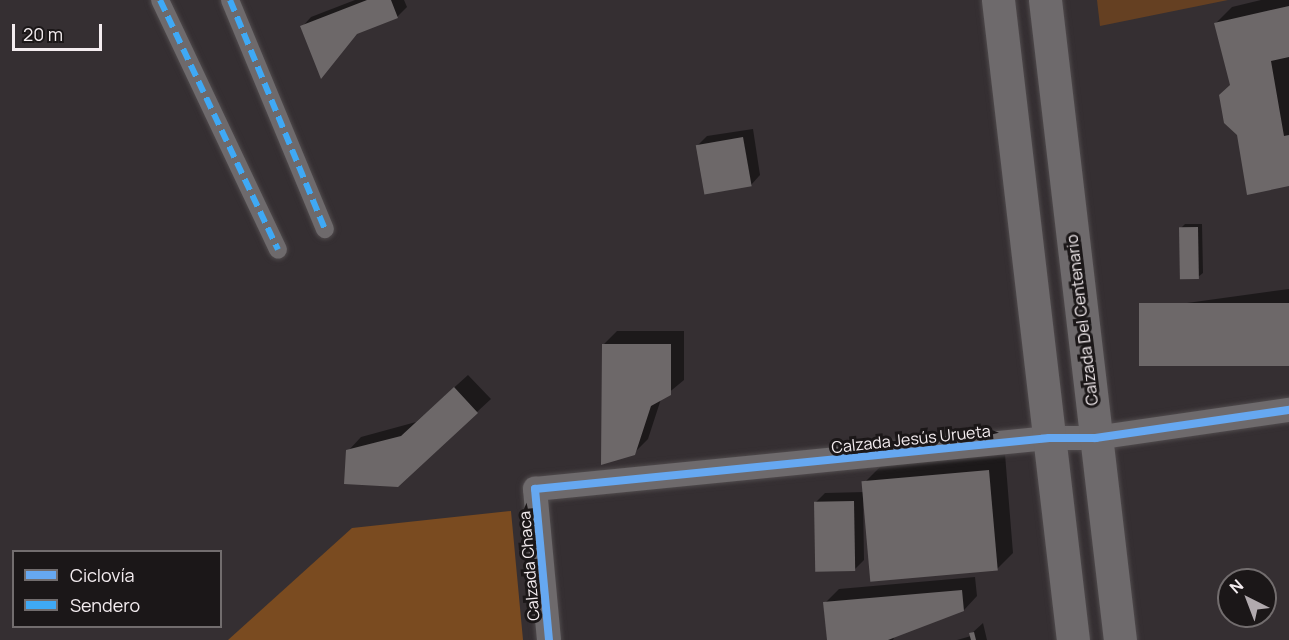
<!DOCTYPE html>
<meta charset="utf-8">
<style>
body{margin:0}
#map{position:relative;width:1289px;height:640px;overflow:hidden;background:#352f32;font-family:Manrope,sans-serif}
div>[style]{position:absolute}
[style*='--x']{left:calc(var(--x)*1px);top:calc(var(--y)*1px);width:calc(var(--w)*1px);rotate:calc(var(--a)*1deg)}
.green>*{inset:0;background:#654022}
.forest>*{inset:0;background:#7a4b20}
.shadow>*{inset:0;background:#0007}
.building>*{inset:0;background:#6d6869;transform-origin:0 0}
.roads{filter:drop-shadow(0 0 2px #504b4d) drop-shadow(0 0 2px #504b4d)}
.pedestrian>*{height:18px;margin:-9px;padding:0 9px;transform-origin:9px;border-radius:9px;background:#6e6a6c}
.minor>*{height:24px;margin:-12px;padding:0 12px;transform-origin:12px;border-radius:12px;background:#6e6a6c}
.secondary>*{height:33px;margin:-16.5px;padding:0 16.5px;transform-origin:16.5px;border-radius:16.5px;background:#6e6a6c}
.quiet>*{height:6px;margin-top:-3px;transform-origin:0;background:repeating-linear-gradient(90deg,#3fa9f5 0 12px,transparent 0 18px)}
.cycleway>*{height:8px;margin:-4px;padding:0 4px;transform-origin:4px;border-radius:4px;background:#66a8f1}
span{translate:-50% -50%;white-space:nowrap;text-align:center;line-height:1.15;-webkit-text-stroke:6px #1b1718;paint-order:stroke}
.street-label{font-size:16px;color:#f4edf0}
.legend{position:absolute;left:12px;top:550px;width:210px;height:78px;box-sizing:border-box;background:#1b1718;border:2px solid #726d6e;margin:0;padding:8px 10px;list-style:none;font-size:18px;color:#f4edf0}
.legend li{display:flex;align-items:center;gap:12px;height:30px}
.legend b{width:30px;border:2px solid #726d6e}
.north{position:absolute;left:1217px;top:568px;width:60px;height:60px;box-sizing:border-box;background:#1b1718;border:2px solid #726d6e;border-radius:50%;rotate:318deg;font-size:16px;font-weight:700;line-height:24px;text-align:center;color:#f4edf0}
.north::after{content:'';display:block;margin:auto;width:21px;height:27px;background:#b1aaae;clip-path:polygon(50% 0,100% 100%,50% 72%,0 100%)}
.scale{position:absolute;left:12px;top:24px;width:90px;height:27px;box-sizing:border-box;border:3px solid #f4edf0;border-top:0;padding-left:8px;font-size:18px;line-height:21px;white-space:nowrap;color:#f4edf0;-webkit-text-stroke:4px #1b1718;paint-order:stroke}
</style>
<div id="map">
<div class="green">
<i style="clip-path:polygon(1097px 0,1228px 0,1100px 26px)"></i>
</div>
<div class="forest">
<i style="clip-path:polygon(511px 511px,523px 640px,228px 640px,352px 528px)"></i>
</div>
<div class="shadow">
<i style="clip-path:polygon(355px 0,404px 0,407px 7px,397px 17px,302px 27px,311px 17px)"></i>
<i style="clip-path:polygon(1261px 0,1289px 0,1289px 184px,1231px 85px,1216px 23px,1232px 7px)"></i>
<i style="clip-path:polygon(753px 129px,760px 175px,751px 185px,697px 146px,707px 136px)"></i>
<i style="clip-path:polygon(1185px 224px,1202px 224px,1203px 273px,1198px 277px,1180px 229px)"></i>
<i style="clip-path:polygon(1289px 289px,1289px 364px,1141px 324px,1158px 307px)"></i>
<i style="clip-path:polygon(617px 331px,684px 331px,684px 380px,661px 399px,648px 439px,634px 453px,603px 345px)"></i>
<i style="clip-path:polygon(468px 375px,491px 399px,397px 486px,348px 451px,361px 437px,416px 422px)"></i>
<i style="clip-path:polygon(1005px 454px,1013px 553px,997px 569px,865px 497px,863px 497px,864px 560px,854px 570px,816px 502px,825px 493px,865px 492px,864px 483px,881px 466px)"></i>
<i style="clip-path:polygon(975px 577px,977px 596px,964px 610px,895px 635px,893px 640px,828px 640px,825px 603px,839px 589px)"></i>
<i style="clip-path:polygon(983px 623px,987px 640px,957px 640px,971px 636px,971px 634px)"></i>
</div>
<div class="building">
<i style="clip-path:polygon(367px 0,391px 0,398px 18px,357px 34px,321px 79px,300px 26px)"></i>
<i style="clip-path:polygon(1289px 6px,1289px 57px,1271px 61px,1284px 136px,1289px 135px,1289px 186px,1247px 195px,1237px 135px,1224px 123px,1219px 95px,1230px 85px,1214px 23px)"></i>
<i style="left:743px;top:137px;width:50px;height:48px;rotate:80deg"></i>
<i style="left:1198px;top:227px;width:52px;height:19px;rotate:89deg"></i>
<i style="left:1289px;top:303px;width:63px;height:150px;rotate:90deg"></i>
<i style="clip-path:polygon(602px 344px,671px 344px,671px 395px,651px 406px,635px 455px,601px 465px)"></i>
<i style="clip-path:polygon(454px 387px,478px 413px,398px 487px,344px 484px,346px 450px,401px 436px)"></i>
<i style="left:989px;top:470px;width:101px;height:128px;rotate:85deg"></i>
<i style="left:854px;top:501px;width:70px;height:40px;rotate:89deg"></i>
<i style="clip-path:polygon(962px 590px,964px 611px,888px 640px,827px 640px,823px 602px)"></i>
<i style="clip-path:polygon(974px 632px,976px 640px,971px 640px,969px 633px)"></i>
</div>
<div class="roads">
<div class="pedestrian">
<i style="--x:160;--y:0;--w:276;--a:64.7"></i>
<i style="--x:230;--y:0;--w:248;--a:67.5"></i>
</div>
<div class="minor">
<i style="--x:549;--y:640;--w:152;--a:-95.3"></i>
<i style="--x:535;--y:489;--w:517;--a:-5.67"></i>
<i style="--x:1049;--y:438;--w:47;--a:0"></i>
<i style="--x:1096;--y:438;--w:195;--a:-8.3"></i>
</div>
<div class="secondary">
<i style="--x:998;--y:0;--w:644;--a:83.32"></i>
<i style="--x:1045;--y:0;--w:644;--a:83.32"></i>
</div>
</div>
<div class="quiet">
<i style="--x:160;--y:0;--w:276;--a:64.7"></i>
<i style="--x:230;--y:0;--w:248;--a:67.5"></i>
</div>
<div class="cycleway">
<i style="--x:549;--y:640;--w:152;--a:-95.3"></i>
<i style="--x:535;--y:489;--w:517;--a:-5.67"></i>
<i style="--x:1049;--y:438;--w:47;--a:0"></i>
<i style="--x:1096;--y:438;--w:195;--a:-8.3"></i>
</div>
<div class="street-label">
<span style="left:1082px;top:320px;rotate:-97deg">Calzada Del Centenario</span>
<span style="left:911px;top:439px;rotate:-6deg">Calzada Jesús Urueta</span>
<span style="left:529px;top:566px;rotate:-95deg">Calzada Chaca</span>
</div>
<ul class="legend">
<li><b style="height:8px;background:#66a8f1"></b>Ciclovía</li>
<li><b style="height:8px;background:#3fa9f5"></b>Sendero</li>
</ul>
<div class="north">N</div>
<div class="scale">20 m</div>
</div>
